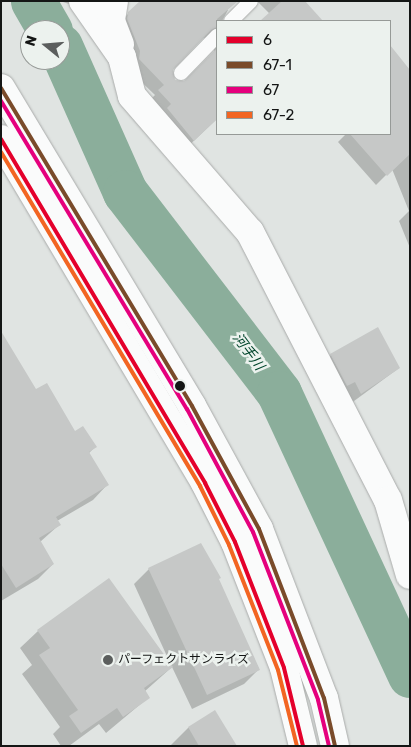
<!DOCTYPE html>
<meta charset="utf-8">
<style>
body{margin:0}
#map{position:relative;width:411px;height:747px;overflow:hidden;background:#e0e4e2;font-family:Rubik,"Noto Sans JP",sans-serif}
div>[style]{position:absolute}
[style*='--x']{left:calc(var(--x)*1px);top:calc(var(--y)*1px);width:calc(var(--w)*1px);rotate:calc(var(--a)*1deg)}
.shadow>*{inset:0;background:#0003}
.river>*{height:45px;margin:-22.5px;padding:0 22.5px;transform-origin:22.5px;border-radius:22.5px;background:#8bae9b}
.building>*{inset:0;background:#c6c8c7}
.roads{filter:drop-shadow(0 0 1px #a9abaa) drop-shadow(0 0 1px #a9abaa)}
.service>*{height:14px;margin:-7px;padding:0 7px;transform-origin:7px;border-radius:7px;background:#fafbfb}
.minor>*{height:28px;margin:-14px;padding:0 14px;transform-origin:14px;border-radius:14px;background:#fafbfb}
.trunk>*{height:28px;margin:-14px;padding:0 14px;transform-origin:14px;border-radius:14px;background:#fafbfb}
.bus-1>*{height:4px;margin:-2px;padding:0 2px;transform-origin:2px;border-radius:2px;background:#e4002b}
.bus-2>*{height:4px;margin:-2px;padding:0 2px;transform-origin:2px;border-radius:2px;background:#7a4b2a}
.bus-3>*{height:4px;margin:-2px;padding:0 2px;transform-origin:2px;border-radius:2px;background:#e5007d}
.bus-4>*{height:4px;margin:-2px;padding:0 2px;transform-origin:2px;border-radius:2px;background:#f26522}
.dots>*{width:14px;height:14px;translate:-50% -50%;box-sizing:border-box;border:2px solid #ecf2ee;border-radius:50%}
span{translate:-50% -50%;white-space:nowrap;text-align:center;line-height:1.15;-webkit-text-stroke:5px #ecf2ee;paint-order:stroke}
.poi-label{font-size:12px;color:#141615}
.left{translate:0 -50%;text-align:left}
.water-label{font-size:14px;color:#01452b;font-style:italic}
.frame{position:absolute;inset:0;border:2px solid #141615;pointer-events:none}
.legend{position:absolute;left:216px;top:20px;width:175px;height:115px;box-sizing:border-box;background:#ecf2ee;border:1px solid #969a97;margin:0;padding:6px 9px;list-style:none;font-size:15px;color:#141615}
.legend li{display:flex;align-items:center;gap:10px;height:25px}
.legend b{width:25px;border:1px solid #969a97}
.north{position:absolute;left:20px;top:20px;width:50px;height:50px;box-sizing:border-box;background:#ecf2ee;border:1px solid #969a97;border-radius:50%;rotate:287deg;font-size:14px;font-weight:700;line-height:20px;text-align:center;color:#141615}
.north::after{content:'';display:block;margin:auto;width:18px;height:22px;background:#5b5e5d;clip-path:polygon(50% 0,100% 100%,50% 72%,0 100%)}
</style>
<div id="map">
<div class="shadow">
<i style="clip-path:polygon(60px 1px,81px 1px,75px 6px)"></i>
<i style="clip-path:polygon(evenodd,220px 1px,228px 10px,222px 21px,217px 21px,217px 119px,184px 150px,149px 101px,155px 95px,129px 70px,119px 23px,129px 13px,220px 1px,208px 37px,214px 40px,214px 53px,188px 80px,179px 83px,173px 80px,173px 67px,200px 39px,208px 37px)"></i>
<i style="clip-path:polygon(257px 1px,303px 1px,319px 19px,262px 21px,270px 14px)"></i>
<i style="clip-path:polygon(399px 58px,410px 72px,410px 248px,399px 221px,409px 211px,392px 169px,376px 185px,338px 142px,346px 134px,390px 134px,390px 65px)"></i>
<i style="clip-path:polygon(1px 349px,35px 391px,75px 433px,95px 447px,88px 454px,107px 485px,93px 500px,57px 521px,59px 525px,40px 542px,53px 564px,38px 579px,1px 601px)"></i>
<i style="clip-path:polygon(331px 355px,399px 368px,350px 404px,320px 366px)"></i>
<i style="clip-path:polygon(201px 545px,259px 669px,244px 684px,192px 709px,172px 667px,144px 692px,149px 697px,106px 733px,99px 724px,69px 746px,61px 746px,53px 734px,60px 727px,22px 674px,32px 665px,20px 648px,38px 631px,109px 580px,171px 665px,134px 584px,149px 569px)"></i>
<i style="clip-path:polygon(214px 712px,235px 746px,170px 746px,188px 728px)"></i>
</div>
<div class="river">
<i style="--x:33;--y:1;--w:34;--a:60"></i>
<i style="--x:60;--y:46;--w:160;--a:66"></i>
<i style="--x:125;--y:192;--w:253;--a:52.5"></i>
<i style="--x:279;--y:393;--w:311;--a:65.1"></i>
</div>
<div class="building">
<i style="clip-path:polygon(140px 1px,238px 1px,217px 19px,217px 27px,211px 30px,173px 70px,175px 80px,184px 81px,217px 48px,217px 119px,194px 141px,167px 108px,171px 104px,158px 90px,164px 85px,139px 59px,140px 51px,127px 19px,128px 12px)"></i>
<i style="clip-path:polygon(282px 1px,305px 1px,323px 21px,260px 21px)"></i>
<i style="clip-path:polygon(390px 45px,410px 70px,410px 154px,387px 176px,350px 134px,390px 134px)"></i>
<i style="clip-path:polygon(378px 327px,400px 368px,361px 394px,355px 382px,347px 386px,330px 354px)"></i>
<i style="clip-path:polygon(1px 331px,36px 389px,47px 383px,75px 431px,83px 426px,97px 447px,89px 452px,109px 485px,56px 517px,61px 525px,39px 538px,54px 564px,16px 588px,1px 564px)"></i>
<i style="clip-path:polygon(201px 543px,221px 578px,219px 579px,260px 670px,207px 695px,148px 568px)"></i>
<i style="clip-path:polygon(109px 578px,173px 667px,144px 688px,150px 698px,123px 717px,117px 708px,81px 733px,69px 716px,78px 710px,39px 655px,50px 648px,37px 630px)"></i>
<i style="clip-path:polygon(215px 710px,237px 746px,199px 746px,188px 727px)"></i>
</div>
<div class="roads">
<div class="service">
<i style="--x:231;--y:21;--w:28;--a:-45"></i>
<i style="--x:181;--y:73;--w:52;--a:-45.8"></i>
</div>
<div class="minor">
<i style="--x:83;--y:1;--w:68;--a:55.1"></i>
<i style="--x:122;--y:57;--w:40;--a:75.6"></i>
<i style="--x:132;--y:96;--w:180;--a:49.1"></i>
<i style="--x:250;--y:232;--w:301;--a:62.8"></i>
<i style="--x:388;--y:500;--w:78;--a:73.7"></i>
<i style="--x:114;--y:1;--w:20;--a:99"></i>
<i style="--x:111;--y:21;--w:25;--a:69"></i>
</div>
<div class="trunk">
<i style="--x:1;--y:88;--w:371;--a:59"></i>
<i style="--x:192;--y:406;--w:140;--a:61.4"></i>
<i style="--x:259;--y:529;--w:181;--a:69"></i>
<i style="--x:324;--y:698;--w:49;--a:77.1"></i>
<i style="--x:1;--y:139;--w:400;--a:59.3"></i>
<i style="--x:205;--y:483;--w:66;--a:63"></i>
<i style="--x:235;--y:542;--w:135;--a:68.7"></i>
<i style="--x:284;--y:668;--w:80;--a:76.3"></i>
</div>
</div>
<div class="bus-1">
<i style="--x:1;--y:139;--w:400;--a:59.3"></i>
<i style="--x:205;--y:483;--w:66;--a:63"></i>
<i style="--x:235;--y:542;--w:135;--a:68.7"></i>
<i style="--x:284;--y:668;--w:80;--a:76.3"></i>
</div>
<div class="bus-2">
<i style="--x:1;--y:88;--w:371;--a:59"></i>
<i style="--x:192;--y:406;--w:140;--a:61.4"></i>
<i style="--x:259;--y:529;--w:181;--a:69"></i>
<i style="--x:324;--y:698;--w:49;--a:77.1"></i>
</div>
<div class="bus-3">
<i style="--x:1;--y:101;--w:360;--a:58.9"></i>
<i style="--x:187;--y:409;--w:140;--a:61.8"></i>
<i style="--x:253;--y:532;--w:180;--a:68.8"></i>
<i style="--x:318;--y:700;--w:47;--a:76.6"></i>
</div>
<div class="bus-4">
<i style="--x:1;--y:152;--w:389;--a:59.2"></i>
<i style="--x:200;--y:486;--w:66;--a:63.8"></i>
<i style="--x:229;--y:545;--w:134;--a:68.6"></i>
<i style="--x:278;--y:670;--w:78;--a:76"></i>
</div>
<div class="dots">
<i style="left:180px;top:386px;background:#141615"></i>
<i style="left:108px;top:660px;background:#5b5e5d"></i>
</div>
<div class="poi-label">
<span class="left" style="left:118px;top:660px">パーフェクトサンライズ</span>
</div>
<div class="water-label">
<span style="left:248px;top:352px;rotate:53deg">河手川</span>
</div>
<div class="frame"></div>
<ul class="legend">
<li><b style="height:6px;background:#e4002b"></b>6</li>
<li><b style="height:6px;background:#7a4b2a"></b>67-1</li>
<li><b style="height:6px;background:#e5007d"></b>67</li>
<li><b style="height:6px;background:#f26522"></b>67-2</li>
</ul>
<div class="north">N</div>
</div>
